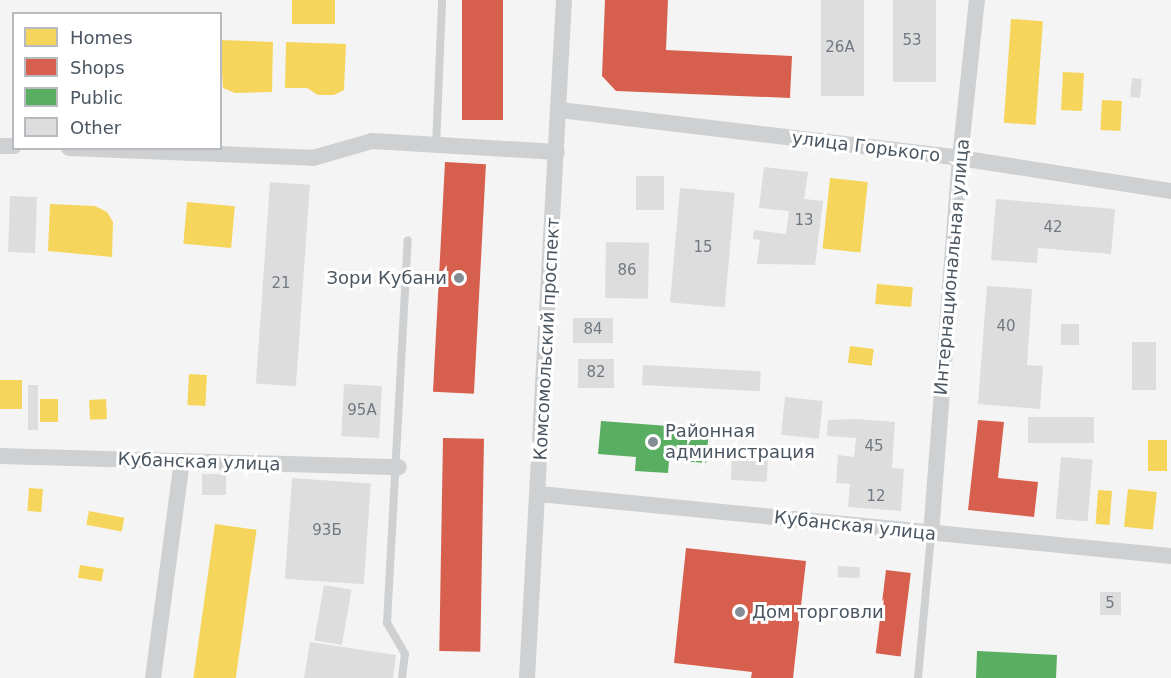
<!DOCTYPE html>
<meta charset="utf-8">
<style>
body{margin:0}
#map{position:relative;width:1171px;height:678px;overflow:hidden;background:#f4f4f4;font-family:"DejaVu Sans",sans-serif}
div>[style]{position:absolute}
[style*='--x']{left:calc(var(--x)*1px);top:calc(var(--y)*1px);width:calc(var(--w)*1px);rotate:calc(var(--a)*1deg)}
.homes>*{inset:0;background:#f6d55c;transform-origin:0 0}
.shops>*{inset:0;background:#d6604d;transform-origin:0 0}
.public>*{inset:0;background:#5aae61}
.building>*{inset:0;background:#ddddde;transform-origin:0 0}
.lane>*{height:8px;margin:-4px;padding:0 4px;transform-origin:4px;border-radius:4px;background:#ced0d2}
.street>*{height:16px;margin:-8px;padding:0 8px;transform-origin:8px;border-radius:8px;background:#ced0d2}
.dots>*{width:16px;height:16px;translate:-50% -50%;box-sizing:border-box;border:3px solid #fff;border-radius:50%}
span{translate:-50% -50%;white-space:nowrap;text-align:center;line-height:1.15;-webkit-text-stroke:6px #fff;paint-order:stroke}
.number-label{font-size:15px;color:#707881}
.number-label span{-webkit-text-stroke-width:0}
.street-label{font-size:18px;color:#4a5661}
.poi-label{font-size:18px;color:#4a5661}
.right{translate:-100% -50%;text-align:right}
.left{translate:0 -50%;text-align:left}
.legend{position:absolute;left:12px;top:12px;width:210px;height:138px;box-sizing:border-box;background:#fff;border:2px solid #b7bbc0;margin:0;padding:8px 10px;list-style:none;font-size:18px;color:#4a5661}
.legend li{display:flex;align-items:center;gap:12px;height:30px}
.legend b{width:30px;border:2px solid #b7bbc0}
</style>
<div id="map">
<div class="homes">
<i style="left:292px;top:0;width:43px;height:24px"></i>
<i style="left:1011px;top:19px;width:32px;height:104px;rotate:4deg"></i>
<i style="clip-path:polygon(220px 40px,273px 42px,272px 92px,235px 93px,223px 88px)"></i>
<i style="clip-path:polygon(286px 42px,346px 44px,344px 90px,334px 95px,318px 95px,307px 88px,285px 88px)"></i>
<i style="left:1063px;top:72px;width:21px;height:38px;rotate:3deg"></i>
<i style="left:1102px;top:100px;width:20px;height:30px;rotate:3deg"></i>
<i style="left:830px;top:178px;width:38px;height:71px;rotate:6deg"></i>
<i style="left:187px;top:202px;width:48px;height:42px;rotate:5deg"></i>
<i style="clip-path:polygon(50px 204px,95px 206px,107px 212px,113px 222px,112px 257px,48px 251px)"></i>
<i style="left:877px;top:284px;width:36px;height:20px;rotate:5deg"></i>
<i style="left:850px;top:346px;width:24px;height:17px;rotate:7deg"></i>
<i style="left:189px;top:374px;width:18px;height:31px;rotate:3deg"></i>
<i style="left:0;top:380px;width:22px;height:29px"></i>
<i style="left:40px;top:399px;width:18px;height:23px"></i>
<i style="left:106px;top:399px;width:20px;height:17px;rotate:87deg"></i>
<i style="left:1148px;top:440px;width:19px;height:31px"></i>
<i style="left:29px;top:488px;width:14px;height:23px;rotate:4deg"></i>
<i style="left:1128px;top:489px;width:29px;height:38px;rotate:6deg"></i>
<i style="left:1098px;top:490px;width:14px;height:34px;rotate:4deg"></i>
<i style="left:89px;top:511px;width:36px;height:14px;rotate:11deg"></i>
<i style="left:215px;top:524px;width:42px;height:156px;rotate:8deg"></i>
<i style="left:80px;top:565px;width:24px;height:13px;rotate:9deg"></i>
</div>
<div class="shops">
<i style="left:462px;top:0;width:41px;height:120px"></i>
<i style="clip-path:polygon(605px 0,668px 0,666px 50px,792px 56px,790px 98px,616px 91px,602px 76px)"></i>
<i style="left:445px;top:162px;width:41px;height:230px;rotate:3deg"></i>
<i style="clip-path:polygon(978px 420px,1004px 422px,998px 478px,1038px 482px,1034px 517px,968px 510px)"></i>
<i style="left:443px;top:438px;width:41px;height:213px;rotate:1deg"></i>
<i style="clip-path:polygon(686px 548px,806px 561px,793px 678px,751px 678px,752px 672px,674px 663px)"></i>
<i style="left:886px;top:570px;width:25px;height:84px;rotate:7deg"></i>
</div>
<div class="public">
<i style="clip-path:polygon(601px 421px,709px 429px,706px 463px,669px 460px,668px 473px,635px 471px,636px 457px,598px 454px)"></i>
<i style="clip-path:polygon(977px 651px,1057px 655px,1056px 678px,976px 678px)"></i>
</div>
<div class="building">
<i style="left:821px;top:0;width:43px;height:96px"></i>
<i style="left:893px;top:0;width:43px;height:82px"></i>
<i style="left:1132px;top:78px;width:10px;height:19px;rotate:6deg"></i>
<i style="clip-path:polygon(764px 167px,808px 172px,804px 199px,823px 201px,815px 265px,757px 264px,760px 240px,753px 239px,754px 230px,786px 234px,789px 211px,759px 208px)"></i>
<i style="left:636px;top:176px;width:28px;height:34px"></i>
<i style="left:270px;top:182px;width:40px;height:202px;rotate:4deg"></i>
<i style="left:680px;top:188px;width:55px;height:115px;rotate:5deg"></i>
<i style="left:10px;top:196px;width:27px;height:56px;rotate:2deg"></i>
<i style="clip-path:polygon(996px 199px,1115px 209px,1111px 254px,1038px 248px,1037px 263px,991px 260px)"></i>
<i style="left:606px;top:242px;width:43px;height:56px;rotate:1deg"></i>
<i style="clip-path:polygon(987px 286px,1032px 289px,1027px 365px,1043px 366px,1040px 409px,978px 404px)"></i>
<i style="left:573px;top:318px;width:40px;height:25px"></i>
<i style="left:1061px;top:324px;width:18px;height:21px"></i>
<i style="left:1132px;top:342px;width:24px;height:48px"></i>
<i style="left:578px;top:359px;width:36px;height:29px"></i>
<i style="left:643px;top:365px;width:118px;height:20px;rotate:3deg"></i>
<i style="left:344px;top:384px;width:38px;height:52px;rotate:3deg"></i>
<i style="left:28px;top:385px;width:10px;height:45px"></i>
<i style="left:785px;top:397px;width:38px;height:38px;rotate:6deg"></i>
<i style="left:1094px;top:417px;width:26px;height:66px;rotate:90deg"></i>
<i style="clip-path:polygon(857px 419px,895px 422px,892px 468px,904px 469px,901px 511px,848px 507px,850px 484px,836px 483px,838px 455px,854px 457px,856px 438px,827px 436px,828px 420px)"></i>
<i style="left:732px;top:457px;width:36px;height:23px;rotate:3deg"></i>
<i style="left:1061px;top:457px;width:32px;height:62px;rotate:5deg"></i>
<i style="left:226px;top:474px;width:21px;height:24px;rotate:90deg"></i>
<i style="left:292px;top:478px;width:79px;height:101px;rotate:4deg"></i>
<i style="left:838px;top:566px;width:22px;height:11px;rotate:3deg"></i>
<i style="left:324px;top:585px;width:28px;height:56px;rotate:10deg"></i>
<i style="left:1100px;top:592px;width:21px;height:23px"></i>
<i style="clip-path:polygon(310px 642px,396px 655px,393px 678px,304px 678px)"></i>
</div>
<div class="lane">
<i style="--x:436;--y:146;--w:146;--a:-87.6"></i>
<i style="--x:402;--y:678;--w:24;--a:-83"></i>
<i style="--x:405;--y:654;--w:36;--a:-120"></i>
<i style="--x:387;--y:623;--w:383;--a:-86.9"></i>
<i style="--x:918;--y:678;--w:145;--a:-84.8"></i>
</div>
<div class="street">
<i style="--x:560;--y:110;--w:403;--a:6.8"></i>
<i style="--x:960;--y:158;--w:214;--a:8.9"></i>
<i style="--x:0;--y:146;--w:14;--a:0"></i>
<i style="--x:69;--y:148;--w:244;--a:2.3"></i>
<i style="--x:313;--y:158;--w:61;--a:-16.1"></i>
<i style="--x:372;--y:141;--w:185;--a:3.4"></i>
<i style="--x:0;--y:456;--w:399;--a:1.6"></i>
<i style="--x:539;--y:494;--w:635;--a:5.6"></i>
<i style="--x:931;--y:534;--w:377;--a:-85.6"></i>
<i style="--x:960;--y:158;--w:159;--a:-83.9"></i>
<i style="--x:153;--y:678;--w:218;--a:-82.4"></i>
<i style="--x:527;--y:678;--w:679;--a:-86.88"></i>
</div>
<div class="dots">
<i style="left:459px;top:278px;background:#868d94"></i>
<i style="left:653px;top:442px;background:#868d94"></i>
<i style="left:740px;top:612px;background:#868d94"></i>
</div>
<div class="number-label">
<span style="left:912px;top:41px">53</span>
<span style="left:840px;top:48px">26А</span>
<span style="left:804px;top:221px">13</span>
<span style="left:1053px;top:228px">42</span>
<span style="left:703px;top:248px">15</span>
<span style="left:627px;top:271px">86</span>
<span style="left:281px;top:284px">21</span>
<span style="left:1006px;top:327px">40</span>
<span style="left:593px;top:330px">84</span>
<span style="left:596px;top:373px">82</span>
<span style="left:362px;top:411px">95А</span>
<span style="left:874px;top:447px">45</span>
<span style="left:876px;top:497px">12</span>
<span style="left:327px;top:531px">93Б</span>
<span style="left:1110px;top:604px">5</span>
</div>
<div class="street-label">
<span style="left:866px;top:147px;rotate:7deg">улица Горького</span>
<span style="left:952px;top:267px;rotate:-85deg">Интернациональная улица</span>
<span style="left:547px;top:339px;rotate:-87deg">Комсомольский проспект</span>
<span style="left:199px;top:462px;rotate:2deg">Кубанская улица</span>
<span style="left:855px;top:526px;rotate:6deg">Кубанская улица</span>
</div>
<div class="poi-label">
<span class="right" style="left:447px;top:278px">Зори Кубани</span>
<span class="left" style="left:665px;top:442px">Районная<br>администрация</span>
<span class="left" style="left:752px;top:612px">Дом торговли</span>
</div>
<ul class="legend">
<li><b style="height:16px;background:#f6d55c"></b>Homes</li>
<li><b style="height:16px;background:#d6604d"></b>Shops</li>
<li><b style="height:16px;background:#5aae61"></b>Public</li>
<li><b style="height:16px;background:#ddddde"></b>Other</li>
</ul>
</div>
